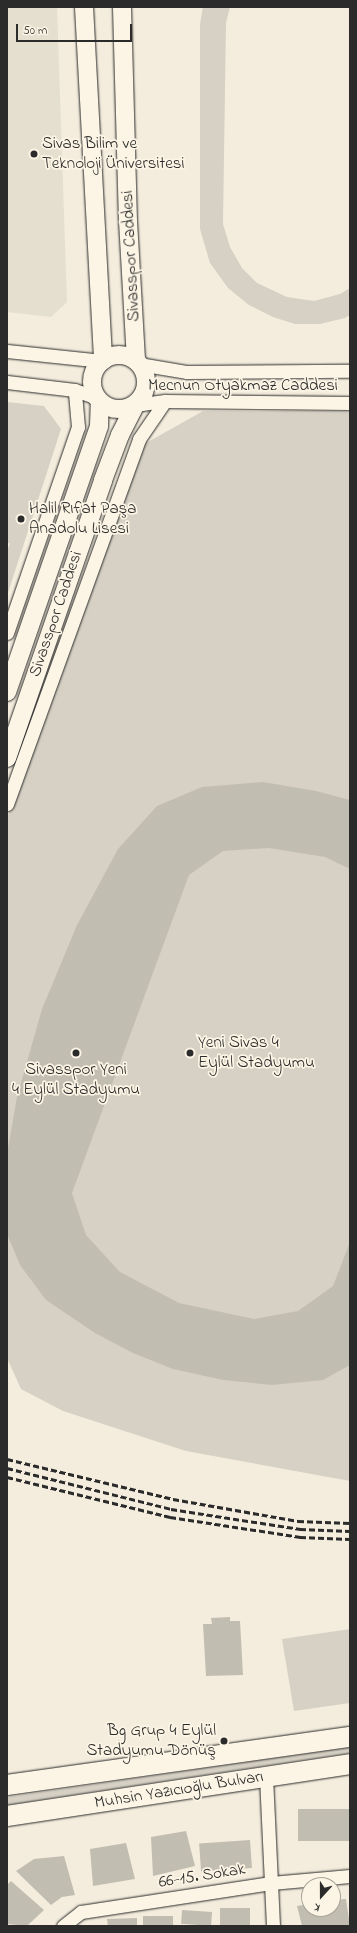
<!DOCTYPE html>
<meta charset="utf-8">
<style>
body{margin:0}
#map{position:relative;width:357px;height:1933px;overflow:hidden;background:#f4edde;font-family:"Indie Flower",sans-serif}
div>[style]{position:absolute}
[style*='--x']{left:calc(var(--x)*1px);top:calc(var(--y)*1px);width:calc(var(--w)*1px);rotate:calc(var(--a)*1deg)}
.built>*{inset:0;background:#e5dfd0}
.green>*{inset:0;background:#d6d1c4}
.building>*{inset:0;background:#c2bdb1;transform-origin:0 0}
.roads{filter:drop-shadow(0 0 1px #2b2b2b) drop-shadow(0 0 1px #2b2b2b)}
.street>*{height:13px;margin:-6.5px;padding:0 6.5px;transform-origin:6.5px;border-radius:6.5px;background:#fcf5e5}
.secondary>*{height:18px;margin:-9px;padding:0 9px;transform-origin:9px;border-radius:9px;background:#fcf5e5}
.secondary>.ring{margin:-9px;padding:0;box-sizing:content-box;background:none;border:18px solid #fcf5e5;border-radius:50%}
.primary>*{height:20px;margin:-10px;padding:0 10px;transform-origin:10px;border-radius:10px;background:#fcf5e5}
.rail>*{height:3px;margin-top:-1.5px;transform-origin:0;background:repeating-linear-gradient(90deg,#2b2b2b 0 6px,transparent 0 9px)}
.dots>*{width:11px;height:11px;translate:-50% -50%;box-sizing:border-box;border:2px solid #fcf5e5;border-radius:50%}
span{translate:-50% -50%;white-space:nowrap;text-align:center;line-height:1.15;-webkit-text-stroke:3.5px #fcf5e5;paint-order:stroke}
.poi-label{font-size:17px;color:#2b2b2b}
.left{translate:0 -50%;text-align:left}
.right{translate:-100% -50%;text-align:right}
.street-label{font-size:17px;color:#2b2b2b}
.frame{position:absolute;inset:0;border:8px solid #2b2b2b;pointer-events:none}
.north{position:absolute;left:301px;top:1877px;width:40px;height:40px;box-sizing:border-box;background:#fcf5e5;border:1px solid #a8a49b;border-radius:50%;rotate:201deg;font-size:11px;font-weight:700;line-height:16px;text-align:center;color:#2b2b2b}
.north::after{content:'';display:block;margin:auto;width:14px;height:18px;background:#2b2b2b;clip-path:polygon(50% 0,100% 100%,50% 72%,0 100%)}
.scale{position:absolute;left:16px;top:24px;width:116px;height:18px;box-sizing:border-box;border:2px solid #2b2b2b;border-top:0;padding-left:5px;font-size:12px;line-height:14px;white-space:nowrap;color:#2b2b2b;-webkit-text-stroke:3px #fcf5e5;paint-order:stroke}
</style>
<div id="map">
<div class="built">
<i style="clip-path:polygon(7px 7px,57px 7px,67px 302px,51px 317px,7px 312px)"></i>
</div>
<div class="green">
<i style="clip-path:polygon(203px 7px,230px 7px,226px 23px,223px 224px,230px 247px,242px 268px,257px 283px,287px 297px,314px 301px,340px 294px,350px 288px,350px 315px,345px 318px,320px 324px,295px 324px,273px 317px,249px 305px,228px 288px,210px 263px,200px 229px,200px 24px)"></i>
<i style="clip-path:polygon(7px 402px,44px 406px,61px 429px,7px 596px,7px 550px,10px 544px,7px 542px)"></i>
<i style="clip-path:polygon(203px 411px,350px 411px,350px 1481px,186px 1451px,63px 1411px,21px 1389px,7px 1358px,7px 818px,139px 447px)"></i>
<i style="clip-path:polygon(350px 1629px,350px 1703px,294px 1711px,282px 1639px)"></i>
<i style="clip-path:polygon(350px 1747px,350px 1753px,7px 1805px,7px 1797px)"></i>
</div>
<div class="building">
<i style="clip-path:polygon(263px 782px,316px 791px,350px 800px,350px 869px,325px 857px,269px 848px,223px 851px,189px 875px,72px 1193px,86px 1235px,120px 1272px,179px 1303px,254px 1319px,298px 1311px,333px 1286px,350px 1242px,350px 1365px,323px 1380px,272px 1385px,223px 1380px,173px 1369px,133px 1353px,95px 1333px,46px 1300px,20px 1265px,7px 1234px,7px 1154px,17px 1097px,42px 1009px,77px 925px,118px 849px,157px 806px,202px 787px)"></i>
<i style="clip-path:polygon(230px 1617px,230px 1621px,240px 1621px,243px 1675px,206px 1676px,203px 1624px,212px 1624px,211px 1618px)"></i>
<i style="left:350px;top:1809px;width:32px;height:52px;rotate:90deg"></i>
<i style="clip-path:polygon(186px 1831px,195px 1866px,153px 1876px,151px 1837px)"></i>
<i style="left:250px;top:1840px;width:28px;height:51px;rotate:86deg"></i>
<i style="clip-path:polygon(126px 1843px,135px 1879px,93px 1886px,90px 1849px)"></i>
<i style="clip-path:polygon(64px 1856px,75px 1895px,62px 1897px,51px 1905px,16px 1871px,34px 1859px)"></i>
<i style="clip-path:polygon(11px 1881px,44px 1910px,27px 1926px,7px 1924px,7px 1885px)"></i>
<i style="clip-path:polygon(346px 1899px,350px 1926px,302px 1926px,297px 1906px,309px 1904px,309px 1909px,333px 1909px,333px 1900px)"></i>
<i style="left:220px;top:1908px;width:30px;height:18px"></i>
<i style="left:212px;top:1912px;width:14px;height:30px;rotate:94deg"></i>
<i style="left:173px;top:1916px;width:10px;height:30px;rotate:90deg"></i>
<i style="clip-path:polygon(137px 1918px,137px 1926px,108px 1926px,107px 1919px)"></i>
</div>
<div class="roads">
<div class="street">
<i style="--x:7;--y:351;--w:96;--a:6"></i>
<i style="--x:139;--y:364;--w:49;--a:9.5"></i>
<i style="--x:187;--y:372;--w:163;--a:-0.4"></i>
<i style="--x:7;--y:382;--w:68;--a:6.7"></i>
<i style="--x:75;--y:390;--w:23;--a:20"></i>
<i style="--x:135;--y:405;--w:30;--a:-8"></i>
<i style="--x:165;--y:401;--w:185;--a:0.6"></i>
<i style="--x:7;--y:633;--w:218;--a:-71"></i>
<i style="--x:78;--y:427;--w:37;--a:-95"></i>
<i style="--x:7;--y:804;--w:388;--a:-70.1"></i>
<i style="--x:139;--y:439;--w:46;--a:-55.6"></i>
<i style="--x:266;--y:1777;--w:149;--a:87.3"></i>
<i style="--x:63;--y:1926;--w:23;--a:-38"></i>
<i style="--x:81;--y:1912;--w:192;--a:-8.7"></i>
<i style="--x:271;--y:1883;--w:79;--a:-5.1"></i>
</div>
<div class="secondary">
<i style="--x:84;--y:7;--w:354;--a:86.9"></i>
<i style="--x:122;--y:7;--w:214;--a:88.4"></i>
<i style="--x:128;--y:221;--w:140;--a:86.7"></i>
<i class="ring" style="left:92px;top:355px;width:36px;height:36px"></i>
<i style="--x:7;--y:692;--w:281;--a:-70.9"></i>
<i style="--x:99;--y:426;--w:24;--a:-88"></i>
<i style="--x:7;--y:758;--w:294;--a:-70.9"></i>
<i style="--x:103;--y:480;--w:48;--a:-69.3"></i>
<i style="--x:120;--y:435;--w:34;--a:-63"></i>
</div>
<div class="primary">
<i style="--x:7;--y:1785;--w:346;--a:-8"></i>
<i style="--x:7;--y:1816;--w:347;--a:-8.6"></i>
</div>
</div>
<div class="rail">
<i style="--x:7;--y:1459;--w:171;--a:13.5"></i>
<i style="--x:173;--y:1499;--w:127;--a:10"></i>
<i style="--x:298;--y:1521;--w:52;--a:2.2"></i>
<i style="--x:7;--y:1468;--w:169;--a:14"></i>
<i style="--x:171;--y:1509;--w:131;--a:8.8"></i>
<i style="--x:300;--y:1529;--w:50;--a:2.3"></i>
<i style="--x:7;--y:1477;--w:168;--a:13.8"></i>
<i style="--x:170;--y:1517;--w:132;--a:8.7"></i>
<i style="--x:300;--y:1537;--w:50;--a:2.3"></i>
</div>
<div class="dots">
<i style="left:34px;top:154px;background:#2b2b2b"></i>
<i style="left:21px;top:519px;background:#2b2b2b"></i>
<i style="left:76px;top:1053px;background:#2b2b2b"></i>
<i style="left:190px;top:1053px;background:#2b2b2b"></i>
<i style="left:224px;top:1741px;background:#2b2b2b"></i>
</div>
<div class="poi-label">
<span class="left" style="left:42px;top:154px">Sivas Bilim ve<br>Teknoloji Üniversitesi</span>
<span class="left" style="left:29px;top:519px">Halil Rıfat Paşa<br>Anadolu Lisesi</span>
<span class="left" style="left:198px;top:1053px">Yeni Sivas 4<br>Eylül Stadyumu</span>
<span style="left:76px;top:1080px">Sivasspor Yeni<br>4 Eylül Stadyumu</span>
<span class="right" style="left:216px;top:1741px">Bg Grup 4 Eylül<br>Stadyumu Dönüş</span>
</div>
<div class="street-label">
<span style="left:131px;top:256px;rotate:-93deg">Sivasspor Caddesi</span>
<span style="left:243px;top:386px">Mecnun Otyakmaz Caddesi</span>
<span style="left:56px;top:614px;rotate:-71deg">Sivasspor Caddesi</span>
<span style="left:179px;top:1790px;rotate:-9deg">Muhsin Yazıcıoğlu Bulvarı</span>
<span style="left:202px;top:1876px;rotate:-9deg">66-15. Sokak</span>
</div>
<div class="frame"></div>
<div class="north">K</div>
<div class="scale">50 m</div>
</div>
